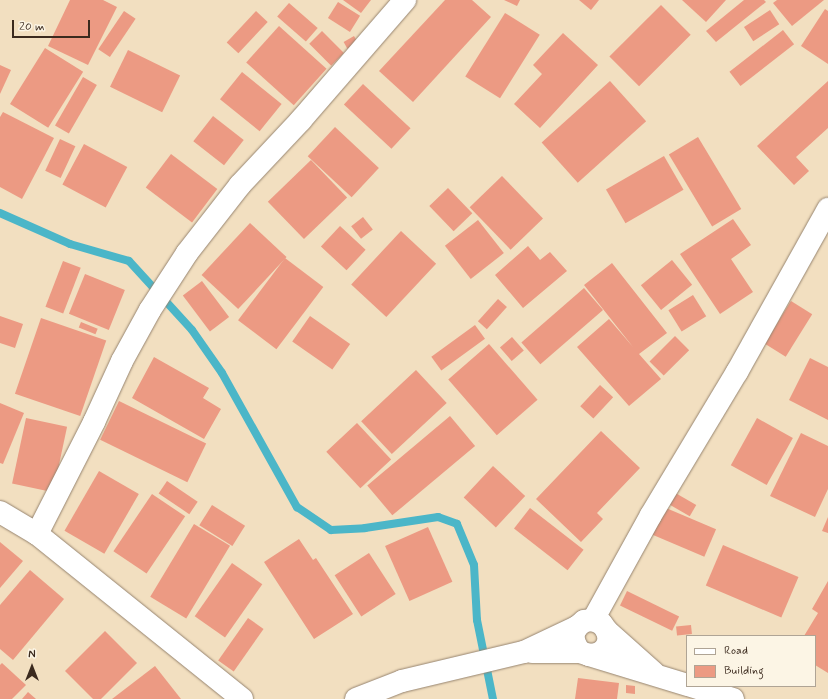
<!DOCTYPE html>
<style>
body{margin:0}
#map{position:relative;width:828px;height:699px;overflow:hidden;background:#f2dfc0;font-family:Mynerve,sans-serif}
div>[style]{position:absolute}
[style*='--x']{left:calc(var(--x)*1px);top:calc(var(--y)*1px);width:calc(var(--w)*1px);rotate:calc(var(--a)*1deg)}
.stream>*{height:8px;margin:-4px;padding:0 4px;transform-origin:4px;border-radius:4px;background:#4bb6c8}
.building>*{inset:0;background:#ec9a83;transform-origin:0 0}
.roads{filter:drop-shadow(0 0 1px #96846f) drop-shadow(0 0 1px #96846f)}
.minor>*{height:22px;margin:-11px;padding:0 11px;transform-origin:11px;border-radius:11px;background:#fff}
.major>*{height:22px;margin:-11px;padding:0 11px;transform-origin:11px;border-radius:11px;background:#fff}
span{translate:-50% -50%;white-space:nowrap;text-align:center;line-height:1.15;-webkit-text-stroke:3px #fcf5e5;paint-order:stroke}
.legend{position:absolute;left:686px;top:635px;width:130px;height:52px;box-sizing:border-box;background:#fcf5e5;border:1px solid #afa495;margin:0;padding:5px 7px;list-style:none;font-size:12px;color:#3b2a1e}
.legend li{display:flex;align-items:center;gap:8px;height:20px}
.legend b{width:20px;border:1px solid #afa495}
.north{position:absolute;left:12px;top:647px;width:40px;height:40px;-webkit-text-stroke:3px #fcf5e5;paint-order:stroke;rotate:0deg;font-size:11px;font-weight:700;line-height:16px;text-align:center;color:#3b2a1e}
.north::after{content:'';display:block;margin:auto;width:14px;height:18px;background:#3b2a1e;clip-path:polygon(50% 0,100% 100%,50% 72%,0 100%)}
.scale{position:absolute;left:12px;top:20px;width:78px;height:18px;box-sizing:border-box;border:2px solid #3b2a1e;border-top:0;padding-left:5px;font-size:12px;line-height:14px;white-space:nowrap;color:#3b2a1e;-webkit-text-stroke:3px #fcf5e5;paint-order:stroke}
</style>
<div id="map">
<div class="stream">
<i style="--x:0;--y:213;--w:77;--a:23.9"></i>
<i style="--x:70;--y:244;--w:61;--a:16.1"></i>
<i style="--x:129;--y:261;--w:93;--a:47.6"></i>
<i style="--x:192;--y:330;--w:52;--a:55.1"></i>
<i style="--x:222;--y:373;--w:154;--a:60.8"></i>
<i style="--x:297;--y:507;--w:41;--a:34.1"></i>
<i style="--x:331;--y:530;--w:34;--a:-3"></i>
<i style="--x:365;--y:528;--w:74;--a:-8.6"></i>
<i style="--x:438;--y:517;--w:20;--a:20"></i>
<i style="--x:457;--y:524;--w:44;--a:67.5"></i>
<i style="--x:474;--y:565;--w:55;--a:86.9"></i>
<i style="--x:477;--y:620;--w:81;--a:78.6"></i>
</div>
<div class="building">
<i style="clip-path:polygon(70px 0,103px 0,117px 7px,88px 65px,48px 46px)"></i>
<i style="clip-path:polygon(343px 0,371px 0,361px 13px)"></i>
<i style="clip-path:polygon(445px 0,472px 0,491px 17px,413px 102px,379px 71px)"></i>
<i style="clip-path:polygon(504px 0,520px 0,517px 6px)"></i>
<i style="clip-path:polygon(579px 0,599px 0,591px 10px)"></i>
<i style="clip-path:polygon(682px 0,726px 0,706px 22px)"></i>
<i style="clip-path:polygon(744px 0,764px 0,766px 2px,716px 42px,706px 31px)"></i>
<i style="clip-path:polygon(777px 0,824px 0,792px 26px,773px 3px)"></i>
<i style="left:338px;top:2px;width:26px;height:19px;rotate:32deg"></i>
<i style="left:289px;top:3px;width:38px;height:18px;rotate:41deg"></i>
<i style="left:661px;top:5px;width:42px;height:73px;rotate:45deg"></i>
<i style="clip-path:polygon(825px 9px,828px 11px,828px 64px,801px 46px)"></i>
<i style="left:770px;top:10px;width:17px;height:31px;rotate:57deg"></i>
<i style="left:124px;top:11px;width:14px;height:46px;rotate:34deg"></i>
<i style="left:256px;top:11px;width:16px;height:43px;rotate:43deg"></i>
<i style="left:505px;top:13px;width:41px;height:75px;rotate:32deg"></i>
<i style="left:279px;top:26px;width:64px;height:49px;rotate:42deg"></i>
<i style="left:783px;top:30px;width:18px;height:68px;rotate:52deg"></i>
<i style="left:322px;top:31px;width:31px;height:18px;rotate:45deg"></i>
<i style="clip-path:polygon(563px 33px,598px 65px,540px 128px,514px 104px,542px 74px,533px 65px)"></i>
<i style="left:354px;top:36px;width:8px;height:12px;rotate:60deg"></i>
<i style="left:45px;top:48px;width:45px;height:66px;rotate:32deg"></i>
<i style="left:128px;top:50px;width:58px;height:41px;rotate:26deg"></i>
<i style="clip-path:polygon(0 65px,11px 70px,0 94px)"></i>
<i style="left:242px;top:72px;width:51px;height:35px;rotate:39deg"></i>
<i style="left:83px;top:77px;width:16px;height:56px;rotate:30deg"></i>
<i style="left:610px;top:81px;width:54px;height:92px;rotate:48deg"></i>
<i style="clip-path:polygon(828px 81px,828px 128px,796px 157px,809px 171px,794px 185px,757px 146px)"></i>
<i style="left:363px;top:84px;width:65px;height:28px;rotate:43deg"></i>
<i style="clip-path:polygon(3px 112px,54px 138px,22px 199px,0 187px,0 117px)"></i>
<i style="left:213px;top:116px;width:39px;height:32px;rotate:38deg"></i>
<i style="left:335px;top:127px;width:60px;height:40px;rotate:43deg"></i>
<i style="left:698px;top:137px;width:84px;height:34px;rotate:59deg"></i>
<i style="left:60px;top:139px;width:17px;height:35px;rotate:25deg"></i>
<i style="left:84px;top:144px;width:49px;height:46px;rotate:28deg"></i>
<i style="left:171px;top:154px;width:58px;height:42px;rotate:37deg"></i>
<i style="left:664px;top:156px;width:39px;height:67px;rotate:60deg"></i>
<i style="left:311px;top:160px;width:52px;height:60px;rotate:46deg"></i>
<i style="left:502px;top:176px;width:59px;height:45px;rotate:46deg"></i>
<i style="left:448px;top:188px;width:35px;height:26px;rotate:46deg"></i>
<i style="left:363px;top:217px;width:16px;height:15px;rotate:52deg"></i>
<i style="clip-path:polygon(733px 219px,751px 245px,731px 259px,753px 292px,720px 314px,680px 254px)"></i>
<i style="left:478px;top:220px;width:42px;height:42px;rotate:52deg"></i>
<i style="left:250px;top:223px;width:50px;height:71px;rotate:43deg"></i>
<i style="left:340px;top:226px;width:35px;height:28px;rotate:43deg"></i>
<i style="left:401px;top:231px;width:48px;height:73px;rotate:43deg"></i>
<i style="clip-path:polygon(528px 246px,540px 260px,550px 252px,567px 271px,523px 308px,495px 275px)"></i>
<i style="left:285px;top:258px;width:48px;height:78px;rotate:37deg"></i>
<i style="left:672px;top:260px;width:32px;height:40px;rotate:51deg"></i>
<i style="left:63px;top:261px;width:19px;height:49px;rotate:21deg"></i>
<i style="clip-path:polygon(612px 263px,667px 333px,639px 354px,661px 379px,629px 406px,577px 347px,609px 319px,633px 347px,584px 285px)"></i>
<i style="left:85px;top:274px;width:43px;height:43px;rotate:22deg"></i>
<i style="left:202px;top:281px;width:45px;height:24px;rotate:53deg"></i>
<i style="left:584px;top:288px;width:29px;height:83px;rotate:49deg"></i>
<i style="left:693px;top:295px;width:25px;height:29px;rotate:58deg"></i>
<i style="left:498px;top:299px;width:12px;height:30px;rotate:42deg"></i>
<i style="left:791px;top:301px;width:25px;height:50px;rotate:32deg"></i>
<i style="clip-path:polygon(0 316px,23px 324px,15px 348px,0 343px)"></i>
<i style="left:310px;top:316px;width:49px;height:31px;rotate:35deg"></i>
<i style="left:41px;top:318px;width:69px;height:80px;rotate:19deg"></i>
<i style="left:81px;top:322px;width:18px;height:6px;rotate:22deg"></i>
<i style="left:475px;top:325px;width:17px;height:54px;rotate:54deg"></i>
<i style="left:675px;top:336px;width:20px;height:36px;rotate:45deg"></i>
<i style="left:512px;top:337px;width:18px;height:16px;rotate:49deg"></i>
<i style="left:489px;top:344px;width:74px;height:54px;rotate:49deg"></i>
<i style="clip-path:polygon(154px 357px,209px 388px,203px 398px,221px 409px,204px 439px,132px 398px)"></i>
<i style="clip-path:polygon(810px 358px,828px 367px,828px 420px,789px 400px)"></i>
<i style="left:416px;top:370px;width:45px;height:75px;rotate:47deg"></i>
<i style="left:600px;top:385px;width:18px;height:29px;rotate:43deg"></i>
<i style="left:119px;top:401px;width:97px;height:43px;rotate:26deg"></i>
<i style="clip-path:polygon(0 403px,24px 413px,3px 464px,0 463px)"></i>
<i style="left:450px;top:416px;width:39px;height:108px;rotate:50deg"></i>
<i style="left:26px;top:418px;width:42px;height:67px;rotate:12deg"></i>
<i style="left:757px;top:418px;width:41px;height:54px;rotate:29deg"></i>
<i style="left:357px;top:423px;width:50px;height:42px;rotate:47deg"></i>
<i style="clip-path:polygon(601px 431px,640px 468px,597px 513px,603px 519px,581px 542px,536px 499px)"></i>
<i style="clip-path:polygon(801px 433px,828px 446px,828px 489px,815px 517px,770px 496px)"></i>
<i style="left:493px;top:466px;width:44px;height:43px;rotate:43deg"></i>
<i style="left:99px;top:471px;width:46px;height:69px;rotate:30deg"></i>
<i style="left:167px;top:481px;width:37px;height:15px;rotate:34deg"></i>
<i style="left:672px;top:491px;width:28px;height:13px;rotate:30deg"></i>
<i style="left:152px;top:494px;width:40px;height:69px;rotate:34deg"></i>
<i style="left:212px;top:505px;width:39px;height:24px;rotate:32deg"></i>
<i style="left:659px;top:505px;width:62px;height:30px;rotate:23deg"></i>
<i style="left:530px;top:508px;width:68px;height:26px;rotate:38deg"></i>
<i style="clip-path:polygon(828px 517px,828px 533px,822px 531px)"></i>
<i style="left:194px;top:524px;width:42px;height:85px;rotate:31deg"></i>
<i style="left:428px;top:527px;width:60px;height:47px;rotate:66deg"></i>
<i style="clip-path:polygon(299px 539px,313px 560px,316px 558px,353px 614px,314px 639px,264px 562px)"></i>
<i style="clip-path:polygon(0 542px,23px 561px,0 588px)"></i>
<i style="left:723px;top:545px;width:82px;height:44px;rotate:23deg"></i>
<i style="left:369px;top:553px;width:49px;height:41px;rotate:57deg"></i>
<i style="left:232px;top:563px;width:37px;height:65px;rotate:35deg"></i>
<i style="clip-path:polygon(30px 570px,64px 599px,13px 660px,0 649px,0 605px)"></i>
<i style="clip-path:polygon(828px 581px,828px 673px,815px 665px,815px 636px,804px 636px,818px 613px,812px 609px)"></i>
<i style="left:627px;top:591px;width:58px;height:16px;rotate:26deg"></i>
<i style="left:248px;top:618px;width:19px;height:52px;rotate:35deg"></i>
<i style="left:691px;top:625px;width:9px;height:15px;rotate:84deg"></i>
<i style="clip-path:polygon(105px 631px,137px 663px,101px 699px,93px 699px,65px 671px)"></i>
<i style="clip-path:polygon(2px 663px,26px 685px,12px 699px,0 699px,0 665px)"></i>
<i style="clip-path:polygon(155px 666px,181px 699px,112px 699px)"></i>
<i style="clip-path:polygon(578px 678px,619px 683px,617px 699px,575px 699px)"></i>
<i style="clip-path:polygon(626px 685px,635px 686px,635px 694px,626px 693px)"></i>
<i style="clip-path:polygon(28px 692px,36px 699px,22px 699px)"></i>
</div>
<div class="roads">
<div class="minor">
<i style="--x:0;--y:512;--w:43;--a:30.7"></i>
<i style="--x:37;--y:534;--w:263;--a:38.8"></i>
<i style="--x:37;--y:534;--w:126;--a:-63"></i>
<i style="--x:94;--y:422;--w:67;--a:-65.3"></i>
<i style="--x:122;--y:361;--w:58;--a:-61.2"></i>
<i style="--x:150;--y:310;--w:68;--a:-57"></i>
<i style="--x:187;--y:253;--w:86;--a:-52.1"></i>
<i style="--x:240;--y:185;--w:89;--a:-46.8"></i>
<i style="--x:301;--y:120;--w:159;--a:-49.1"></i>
<i style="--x:593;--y:620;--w:120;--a:-61.1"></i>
<i style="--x:651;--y:515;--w:167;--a:-59"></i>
<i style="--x:737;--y:372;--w:187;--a:-60.8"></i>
</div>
<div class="major">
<i style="--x:607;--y:631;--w:62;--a:41.7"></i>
<i style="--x:532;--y:652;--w:48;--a:0"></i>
<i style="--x:580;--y:652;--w:9;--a:18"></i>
<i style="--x:589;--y:655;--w:9;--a:-6"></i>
<i style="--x:598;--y:654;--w:9;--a:-36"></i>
<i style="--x:605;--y:649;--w:10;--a:-66"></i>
<i style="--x:609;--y:640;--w:9;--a:-103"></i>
<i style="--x:607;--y:631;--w:9;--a:-126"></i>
<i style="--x:602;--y:624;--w:10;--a:-156"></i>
<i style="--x:593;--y:620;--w:9;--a:174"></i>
<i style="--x:584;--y:621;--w:9;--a:139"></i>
<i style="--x:577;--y:627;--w:9;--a:117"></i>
<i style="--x:573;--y:635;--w:9;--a:77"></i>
<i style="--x:575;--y:644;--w:9;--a:58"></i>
<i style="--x:589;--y:655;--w:102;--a:17"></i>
<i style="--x:691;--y:686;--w:44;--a:17.2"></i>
<i style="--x:356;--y:699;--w:49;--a:-21.4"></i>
<i style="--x:402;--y:681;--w:125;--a:-13.4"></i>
<i style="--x:524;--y:652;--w:59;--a:-25.3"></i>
</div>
</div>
<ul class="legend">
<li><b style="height:5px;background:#fff"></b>Road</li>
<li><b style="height:11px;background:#ec9a83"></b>Building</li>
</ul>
<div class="north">N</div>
<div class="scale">20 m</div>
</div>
